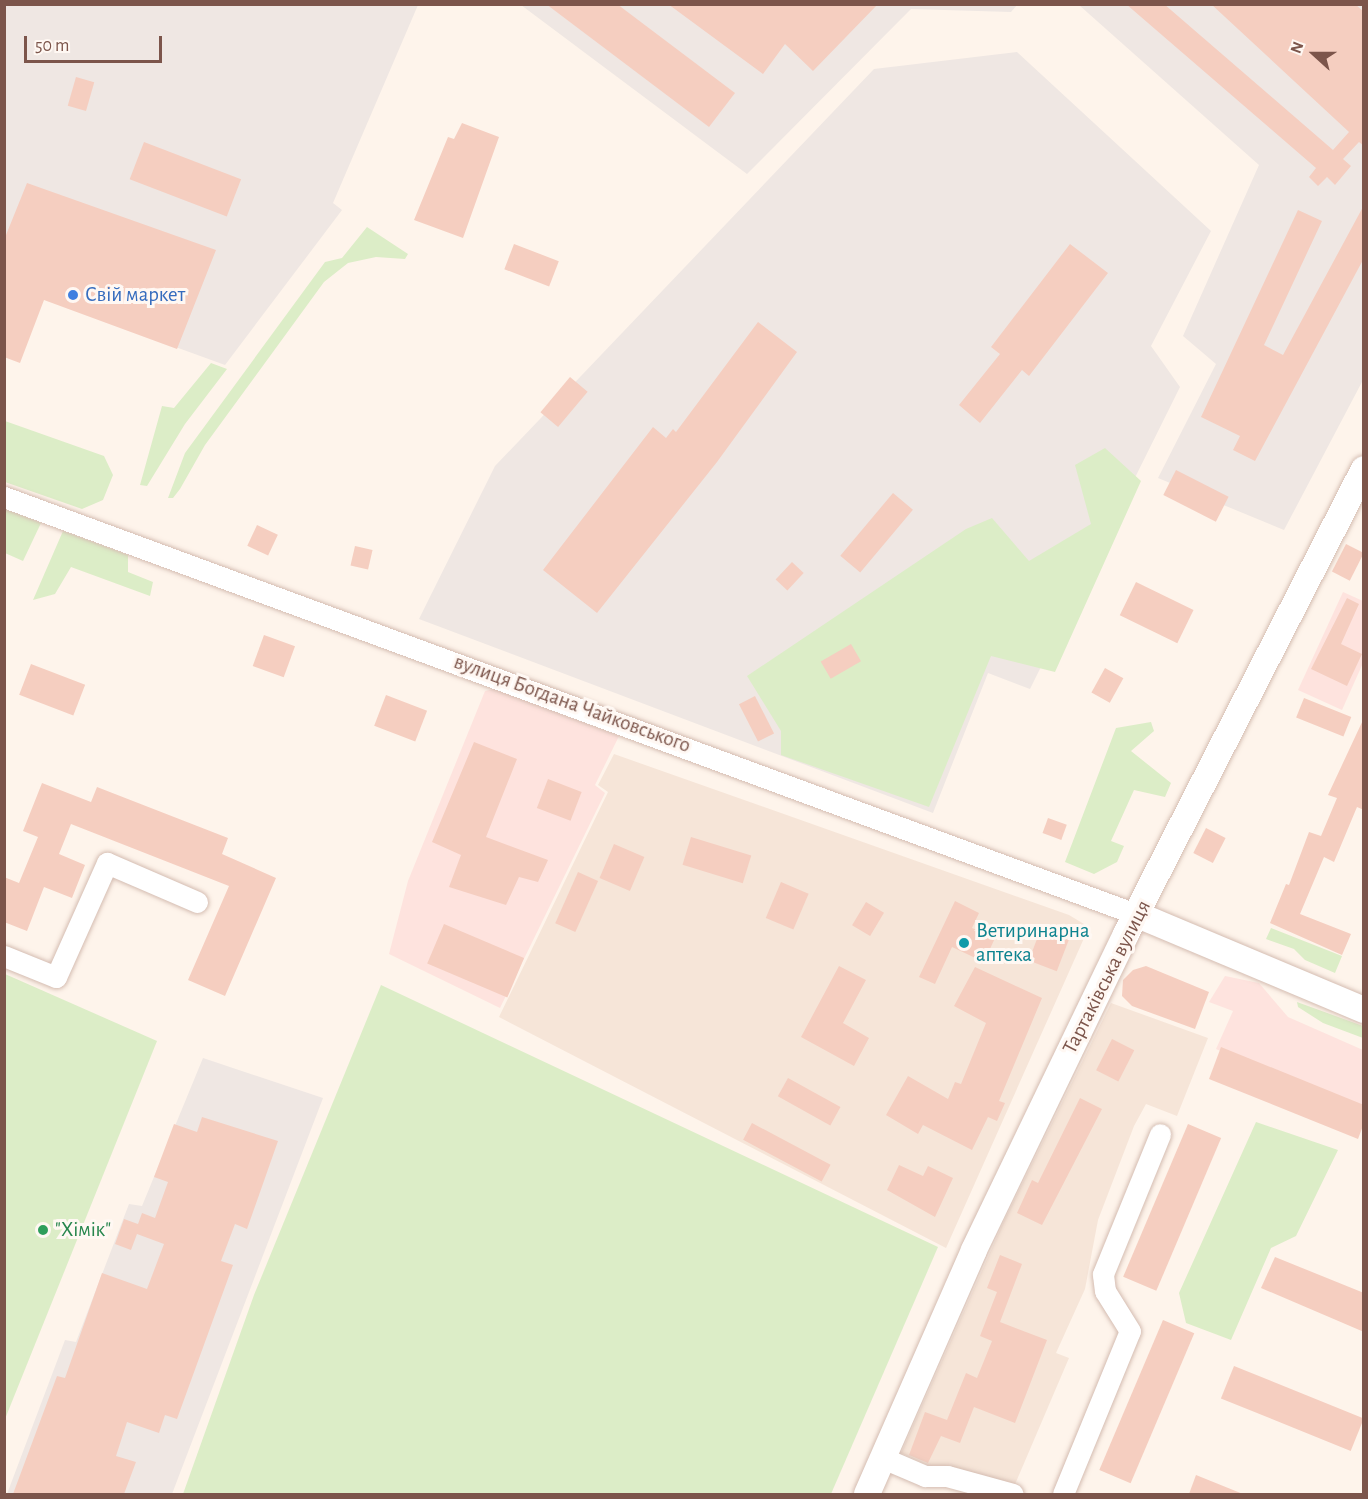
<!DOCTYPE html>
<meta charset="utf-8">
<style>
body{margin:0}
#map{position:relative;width:1368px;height:1499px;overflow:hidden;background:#fef4eb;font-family:"Alegreya Sans",sans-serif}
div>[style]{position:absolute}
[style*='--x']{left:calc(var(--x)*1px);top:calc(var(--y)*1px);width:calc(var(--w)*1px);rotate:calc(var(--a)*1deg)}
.residential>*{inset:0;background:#f6e5d8}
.commercial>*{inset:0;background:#fee3de}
.industrial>*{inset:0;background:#efe7e3}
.green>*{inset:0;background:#dcedc7}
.building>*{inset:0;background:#f5cec0;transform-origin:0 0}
.roads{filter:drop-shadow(0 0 2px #d4bcb1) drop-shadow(0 0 2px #d4bcb1)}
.minor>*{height:21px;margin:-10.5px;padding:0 10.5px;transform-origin:10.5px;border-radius:10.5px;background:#fff}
.tertiary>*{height:26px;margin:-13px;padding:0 13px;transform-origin:13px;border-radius:13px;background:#fff}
.dots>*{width:16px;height:16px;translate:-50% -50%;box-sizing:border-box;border:3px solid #fff8f3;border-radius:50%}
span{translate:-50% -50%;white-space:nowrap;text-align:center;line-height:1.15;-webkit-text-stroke:6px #fff8f3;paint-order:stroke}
.shop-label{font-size:21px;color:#366cbe}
.left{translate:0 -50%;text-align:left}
.street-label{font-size:21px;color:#7c554b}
.culture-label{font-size:21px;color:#0d838f}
.leisure-label{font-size:21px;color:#27864d}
.frame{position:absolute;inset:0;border:6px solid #7c554b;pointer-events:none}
.north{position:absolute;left:1284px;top:24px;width:60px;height:60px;-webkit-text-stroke:4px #fff8f3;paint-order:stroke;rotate:291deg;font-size:16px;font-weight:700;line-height:24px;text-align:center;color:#7c554b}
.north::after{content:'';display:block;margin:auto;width:21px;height:27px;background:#7c554b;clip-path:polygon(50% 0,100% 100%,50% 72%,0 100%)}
.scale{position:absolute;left:24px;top:36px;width:138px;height:27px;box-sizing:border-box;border:3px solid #7c554b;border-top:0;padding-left:8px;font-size:18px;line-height:21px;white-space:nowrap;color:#7c554b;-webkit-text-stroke:4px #fff8f3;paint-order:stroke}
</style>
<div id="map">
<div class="residential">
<i style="clip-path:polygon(614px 754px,1069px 915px,1089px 927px,946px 1248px,499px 1017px,608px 792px,598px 785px)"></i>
<i style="clip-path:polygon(1111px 1003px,1208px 1038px,1177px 1116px,1146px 1104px,1134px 1126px,1098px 1220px,1085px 1289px,1056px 1353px,1069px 1358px,1013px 1489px,938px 1470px,901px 1453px,1004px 1221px)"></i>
</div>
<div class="commercial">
<i style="clip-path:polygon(1343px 592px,1363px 601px,1363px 663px,1342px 710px,1298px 690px)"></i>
<i style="clip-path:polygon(494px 689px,619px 736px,595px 785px,605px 793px,500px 1008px,389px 954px,408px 881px,485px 691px)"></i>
<i style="clip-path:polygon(1225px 976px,1259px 983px,1288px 1017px,1363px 1050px,1363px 1113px,1216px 1049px,1233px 1011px,1209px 1002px)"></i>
</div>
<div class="industrial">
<i style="clip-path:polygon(4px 5px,418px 5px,333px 203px,342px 210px,225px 365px,5px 285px)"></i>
<i style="clip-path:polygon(521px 5px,1017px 5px,1011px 12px,911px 9px,747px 174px)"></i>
<i style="clip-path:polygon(1079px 5px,1363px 5px,1363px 380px,1284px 530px,1158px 478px,1216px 364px,1183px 336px,1259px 165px)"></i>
<i style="clip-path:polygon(1017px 52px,1211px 231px,1151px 346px,1180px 387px,1030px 689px,988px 673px,933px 813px,419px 619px,495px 466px,874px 69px)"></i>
<i style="clip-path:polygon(203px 1058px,323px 1098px,172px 1494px,7px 1494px,65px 1340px,76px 1342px,129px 1204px,142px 1206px)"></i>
</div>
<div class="green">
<i style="clip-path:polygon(367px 227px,408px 254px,405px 259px,376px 257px,348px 263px,324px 282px,205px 445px,180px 489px,173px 498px,168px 498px,185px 453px,325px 262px,342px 258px)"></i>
<i style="clip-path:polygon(211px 363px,227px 369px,185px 424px,147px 486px,140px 485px,162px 406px,174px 408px)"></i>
<i style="clip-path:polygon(5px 421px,104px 456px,113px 475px,103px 500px,82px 509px,5px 482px)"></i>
<i style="clip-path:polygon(1105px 448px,1141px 481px,1055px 672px,991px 656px,929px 807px,781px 755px,781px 731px,747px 676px,966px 529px,992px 518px,1029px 561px,1091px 524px,1075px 465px)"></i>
<i style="clip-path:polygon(5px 509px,41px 523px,23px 561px,5px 553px)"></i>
<i style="clip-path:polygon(63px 531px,128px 555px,128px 572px,153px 582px,150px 596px,71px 567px,55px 594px,33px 600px)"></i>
<i style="clip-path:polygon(1151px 722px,1154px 731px,1131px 751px,1171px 783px,1165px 797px,1134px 790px,1111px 841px,1124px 846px,1117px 862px,1094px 874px,1065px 862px,1116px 728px)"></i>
<i style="clip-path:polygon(1271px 928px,1342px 956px,1335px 973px,1305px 960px,1294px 949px,1266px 939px)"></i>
<i style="clip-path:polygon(5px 974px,157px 1041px,5px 1419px)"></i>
<i style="clip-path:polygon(381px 985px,938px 1247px,831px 1494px,183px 1494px,254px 1295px)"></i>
<i style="clip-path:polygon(1297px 1002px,1363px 1026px,1363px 1038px,1323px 1023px,1298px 1007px)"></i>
<i style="clip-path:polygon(1256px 1122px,1338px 1150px,1296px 1236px,1271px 1248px,1231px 1340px,1186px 1323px,1179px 1293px)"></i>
</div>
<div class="building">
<i style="clip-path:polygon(546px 4px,617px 4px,735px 93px,709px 127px)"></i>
<i style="clip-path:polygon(668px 4px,878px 4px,813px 71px,785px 44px,763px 74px)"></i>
<i style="clip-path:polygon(1126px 4px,1164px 4px,1333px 150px,1349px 132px,1211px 4px,1355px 4px,1364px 12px,1364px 146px,1359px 142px,1343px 159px,1351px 166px,1335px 185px,1327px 177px,1318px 186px,1309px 177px,1316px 168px)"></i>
<i style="left:76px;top:77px;width:19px;height:30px;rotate:16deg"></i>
<i style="clip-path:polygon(462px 123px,499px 137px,463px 238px,414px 220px,448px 137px,454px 139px)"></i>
<i style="left:144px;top:142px;width:104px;height:40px;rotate:21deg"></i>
<i style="clip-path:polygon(27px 183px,216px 250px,177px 349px,44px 300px,20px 363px,4px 357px,4px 240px)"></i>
<i style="clip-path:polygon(1364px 205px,1364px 258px,1255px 461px,1233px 450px,1240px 436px,1201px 417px,1298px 210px,1322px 221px,1264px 345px,1283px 355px)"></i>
<i style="left:514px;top:244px;width:48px;height:27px;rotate:21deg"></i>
<i style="clip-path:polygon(1070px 244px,1108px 273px,1029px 376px,1022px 370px,980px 423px,959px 405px,1000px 354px,991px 347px)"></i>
<i style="clip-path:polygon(758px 322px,797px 352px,717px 462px,597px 613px,543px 570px,653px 427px,666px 438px,673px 429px,676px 432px)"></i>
<i style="left:570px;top:377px;width:23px;height:46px;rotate:40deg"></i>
<i style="left:1176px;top:470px;width:59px;height:28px;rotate:27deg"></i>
<i style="left:893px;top:493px;width:26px;height:82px;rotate:40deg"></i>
<i style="left:257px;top:525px;width:23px;height:23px;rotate:25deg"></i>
<i style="left:1346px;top:544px;width:20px;height:31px;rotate:27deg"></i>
<i style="left:355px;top:546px;width:18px;height:20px;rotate:13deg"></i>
<i style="left:792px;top:562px;width:16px;height:24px;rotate:43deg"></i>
<i style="left:1136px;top:582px;width:64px;height:37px;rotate:26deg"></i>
<i style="clip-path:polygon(1347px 598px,1359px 604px,1341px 644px,1362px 654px,1347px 686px,1311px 669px)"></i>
<i style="left:264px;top:635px;width:33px;height:33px;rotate:20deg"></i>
<i style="left:851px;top:644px;width:20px;height:35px;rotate:60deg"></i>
<i style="left:31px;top:664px;width:58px;height:33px;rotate:21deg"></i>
<i style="left:1105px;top:668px;width:21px;height:28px;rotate:29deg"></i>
<i style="left:386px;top:695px;width:44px;height:33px;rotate:21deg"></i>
<i style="left:755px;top:696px;width:42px;height:18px;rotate:63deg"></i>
<i style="left:1304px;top:698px;width:51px;height:21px;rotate:22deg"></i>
<i style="clip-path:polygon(1363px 720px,1364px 810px,1357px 807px,1334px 862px,1324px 857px,1300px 914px,1351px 934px,1342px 955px,1270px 923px,1286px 884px,1289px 885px,1309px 832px,1321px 836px,1337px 798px,1328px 795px)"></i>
<i style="clip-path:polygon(474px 742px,517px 759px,486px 837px,548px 860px,538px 882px,519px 877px,506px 905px,449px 887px,461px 855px,432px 842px)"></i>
<i style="left:548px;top:779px;width:36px;height:31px;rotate:21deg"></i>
<i style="clip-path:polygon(42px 783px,91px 802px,97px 787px,228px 838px,222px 854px,276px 878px,225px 996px,188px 980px,229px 886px,71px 824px,59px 854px,85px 865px,72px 898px,44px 887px,27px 931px,4px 922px,4px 877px,19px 883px,38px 837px,23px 831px)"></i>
<i style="left:1048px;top:818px;width:20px;height:16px;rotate:20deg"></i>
<i style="left:1206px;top:828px;width:22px;height:28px;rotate:27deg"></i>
<i style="left:691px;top:837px;width:63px;height:29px;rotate:17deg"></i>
<i style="left:614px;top:844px;width:33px;height:37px;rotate:23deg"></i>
<i style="left:578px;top:872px;width:22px;height:56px;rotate:24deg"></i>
<i style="left:781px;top:882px;width:30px;height:39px;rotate:23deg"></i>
<i style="clip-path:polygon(955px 901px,979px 913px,972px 928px,995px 938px,984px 962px,952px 947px,935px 984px,919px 977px)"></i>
<i style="left:866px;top:902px;width:21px;height:27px;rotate:31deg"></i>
<i style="left:444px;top:924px;width:87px;height:43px;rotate:23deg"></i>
<i style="left:1042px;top:926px;width:30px;height:37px;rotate:21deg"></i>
<i style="clip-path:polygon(839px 966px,866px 980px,843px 1023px,869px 1038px,854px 1066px,801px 1037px)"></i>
<i style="clip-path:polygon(1146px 966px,1209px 992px,1195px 1029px,1132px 1006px,1122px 996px,1123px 980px,1133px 970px)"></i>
<i style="clip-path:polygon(975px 967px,1042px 998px,999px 1101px,1005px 1103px,997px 1121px,988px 1117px,972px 1150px,923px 1125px,918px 1134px,886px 1115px,908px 1076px,948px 1099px,955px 1082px,961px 1084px,986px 1023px,954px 1006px)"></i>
<i style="left:1112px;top:1039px;width:25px;height:35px;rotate:27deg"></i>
<i style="clip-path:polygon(1221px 1047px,1364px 1105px,1364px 1123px,1358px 1139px,1209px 1079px)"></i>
<i style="left:788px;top:1078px;width:60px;height:21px;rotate:29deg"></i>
<i style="clip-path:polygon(1080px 1098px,1102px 1109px,1042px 1225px,1017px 1213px,1032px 1180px,1038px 1183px)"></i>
<i style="clip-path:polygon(202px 1117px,278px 1141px,247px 1229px,235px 1224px,221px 1261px,233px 1265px,177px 1419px,165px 1415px,159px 1433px,127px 1422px,116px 1456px,136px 1462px,124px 1494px,13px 1494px,57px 1376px,65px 1378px,102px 1273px,147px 1289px,164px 1244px,137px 1234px,131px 1250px,115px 1244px,124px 1219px,138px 1224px,142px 1213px,155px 1218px,168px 1182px,154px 1177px,174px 1124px,197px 1132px)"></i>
<i style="left:752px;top:1123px;width:89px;height:19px;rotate:28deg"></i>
<i style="left:1188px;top:1124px;width:36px;height:166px;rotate:23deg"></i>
<i style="clip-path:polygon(899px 1165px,923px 1176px,928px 1166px,953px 1178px,935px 1217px,887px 1190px)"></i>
<i style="clip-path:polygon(1000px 1255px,1022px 1264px,1000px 1322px,1047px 1340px,1015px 1423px,974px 1407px,960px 1443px,941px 1436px,928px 1463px,909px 1455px,925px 1412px,947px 1420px,966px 1373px,977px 1378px,992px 1341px,980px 1336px,997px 1292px,987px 1288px)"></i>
<i style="clip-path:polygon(1275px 1257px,1364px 1293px,1364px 1332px,1261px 1288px)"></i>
<i style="left:1163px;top:1320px;width:34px;height:163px;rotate:23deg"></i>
<i style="left:1234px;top:1366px;width:140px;height:35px;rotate:22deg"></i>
<i style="clip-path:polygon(1196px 1475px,1243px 1494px,1189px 1494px)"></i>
</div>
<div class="roads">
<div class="minor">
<i style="--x:4;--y:497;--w:1209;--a:20.23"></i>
<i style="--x:4;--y:956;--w:56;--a:22"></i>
<i style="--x:56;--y:977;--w:125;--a:-65.9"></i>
<i style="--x:107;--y:863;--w:98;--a:23.4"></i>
<i style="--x:883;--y:1458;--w:46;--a:23.2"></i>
<i style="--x:925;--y:1476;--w:22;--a:0"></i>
<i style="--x:947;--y:1476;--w:68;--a:15.3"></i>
<i style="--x:1063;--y:1494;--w:176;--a:-67.7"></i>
<i style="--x:1130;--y:1331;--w:47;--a:-122"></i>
<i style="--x:1105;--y:1291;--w:17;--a:-97"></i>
<i style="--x:1103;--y:1274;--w:151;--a:-67.8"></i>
</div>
<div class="tertiary">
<i style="--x:1138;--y:915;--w:245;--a:22.8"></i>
<i style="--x:867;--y:1494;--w:266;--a:-66.3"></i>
<i style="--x:974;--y:1250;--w:351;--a:-64.3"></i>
<i style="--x:1126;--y:934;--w:522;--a:-62.9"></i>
</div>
</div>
<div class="dots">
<i style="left:73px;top:295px;background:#3f7fe0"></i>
<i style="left:964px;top:943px;background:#0f9aa8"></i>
<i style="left:43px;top:1230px;background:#2e9e5b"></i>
</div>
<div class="shop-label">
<span class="left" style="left:85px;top:295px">Свiй маркет</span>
</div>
<div class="street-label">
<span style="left:572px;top:704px;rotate:20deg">вулиця Богдана Чайковського</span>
<span style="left:1107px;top:977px;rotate:-63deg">Тартаківська вулиця</span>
</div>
<div class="culture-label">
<span class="left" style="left:976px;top:943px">Ветиринарна<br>аптека</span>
</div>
<div class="leisure-label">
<span class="left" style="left:55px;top:1230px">"Хімік"</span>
</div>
<div class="frame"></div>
<div class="north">N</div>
<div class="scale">50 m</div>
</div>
